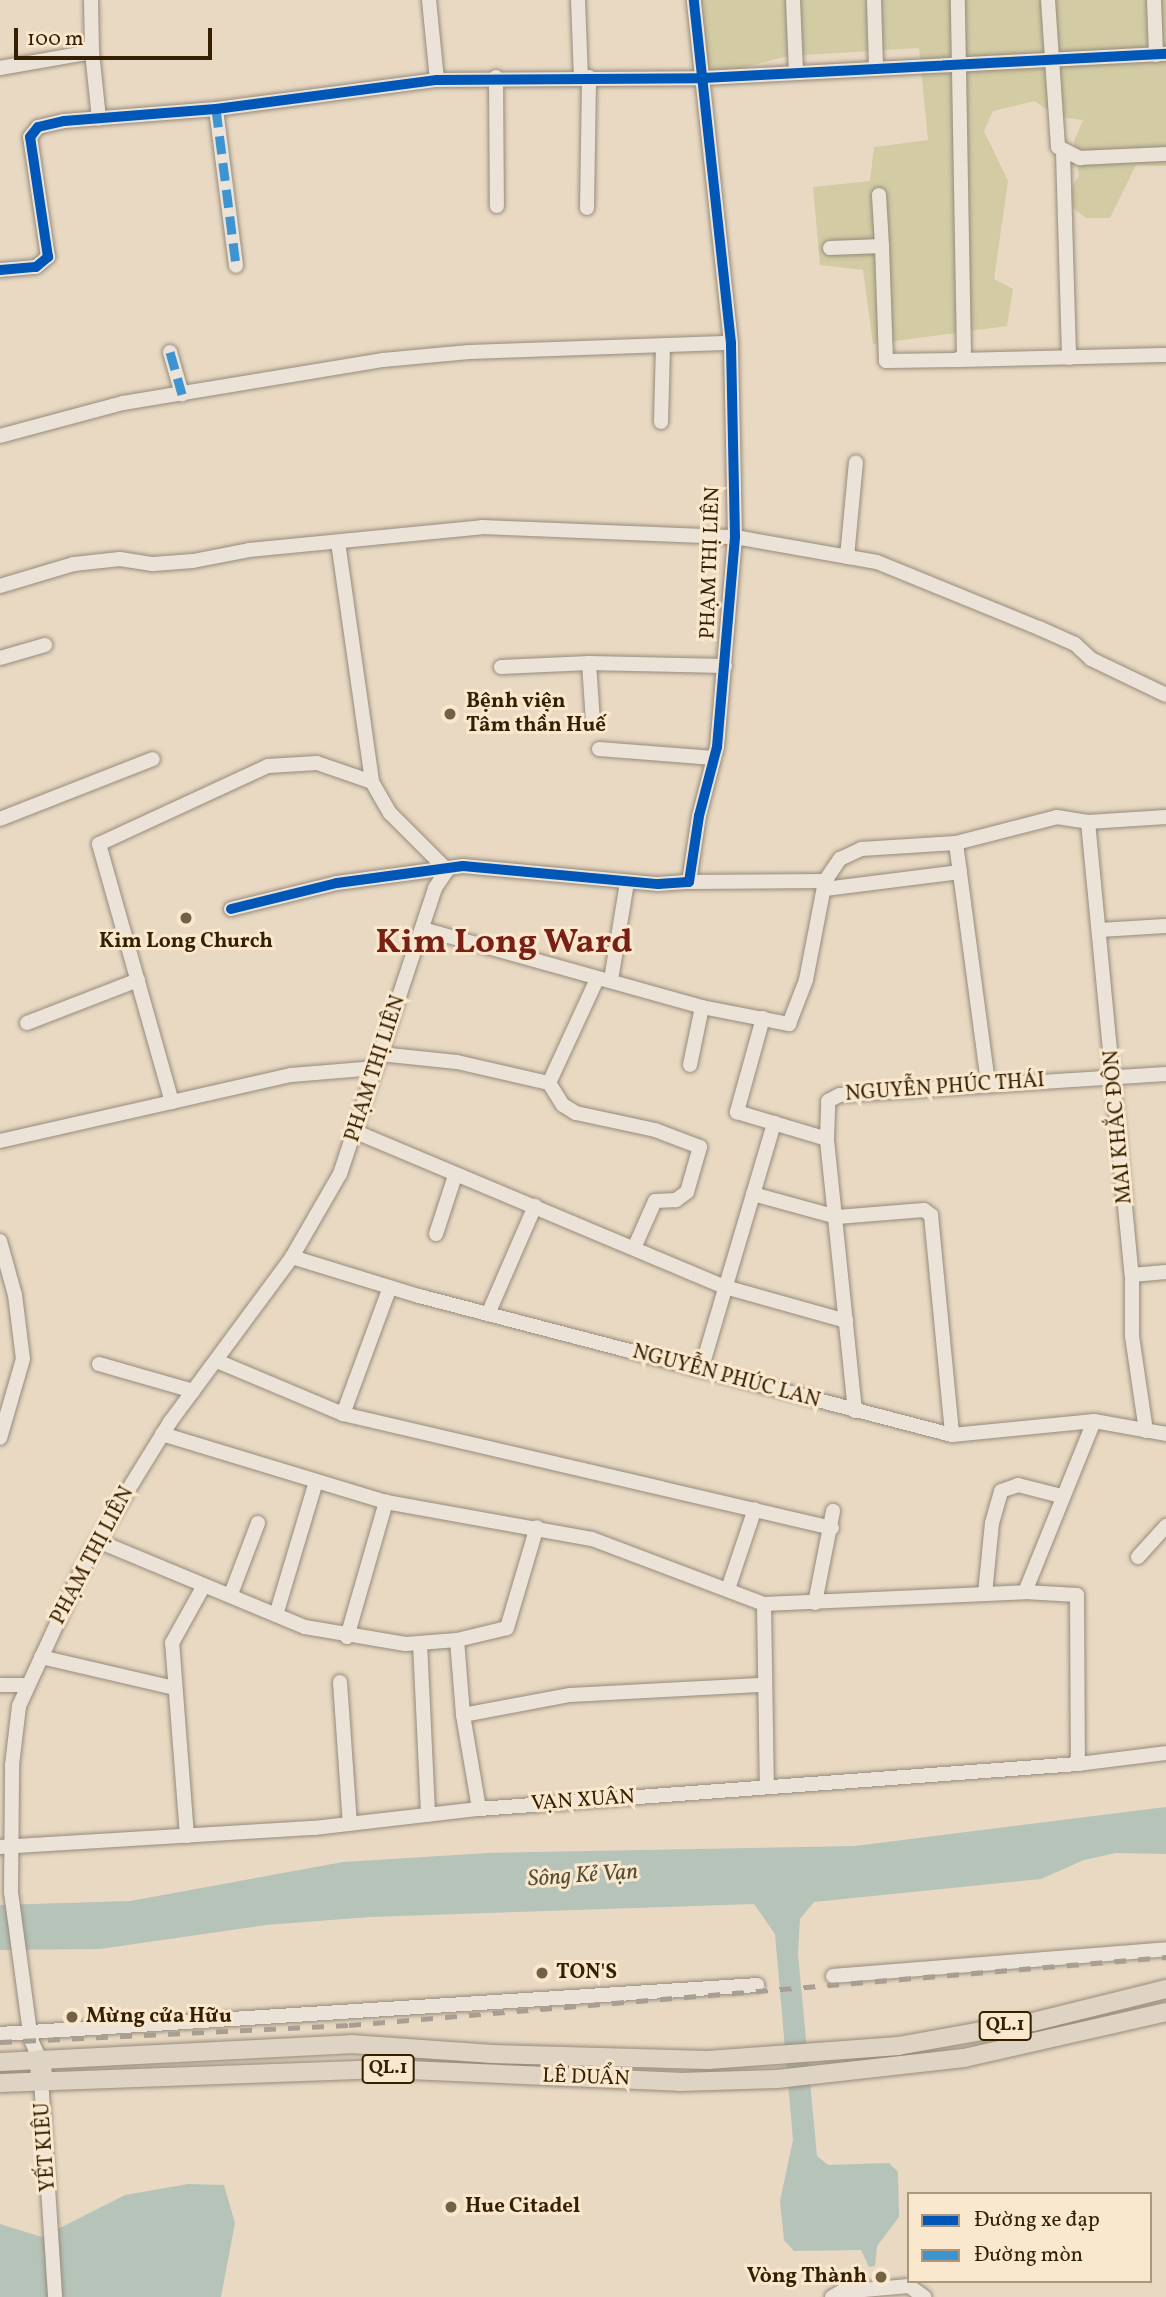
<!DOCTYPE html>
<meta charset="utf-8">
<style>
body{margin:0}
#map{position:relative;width:1166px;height:2297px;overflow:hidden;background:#e9d9c3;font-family:Vollkorn,serif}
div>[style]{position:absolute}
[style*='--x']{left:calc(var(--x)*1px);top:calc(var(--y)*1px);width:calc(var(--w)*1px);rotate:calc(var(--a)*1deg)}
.green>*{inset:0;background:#d2cba4}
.water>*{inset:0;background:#b5c3b9}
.roads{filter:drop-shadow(0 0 2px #968b7b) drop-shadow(0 0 2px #968b7b)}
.minor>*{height:14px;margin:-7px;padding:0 7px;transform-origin:7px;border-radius:7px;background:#ece3d8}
.major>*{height:18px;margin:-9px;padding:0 9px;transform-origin:9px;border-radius:9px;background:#dfd3c3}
.highway>*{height:21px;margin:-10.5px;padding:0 10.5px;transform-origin:10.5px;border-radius:10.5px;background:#dfd3c3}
.rail>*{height:4.5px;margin-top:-2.25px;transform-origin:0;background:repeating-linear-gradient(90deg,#a89f93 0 12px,transparent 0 24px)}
.quiet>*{height:9px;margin-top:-4.5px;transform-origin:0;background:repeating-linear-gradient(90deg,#3d94d0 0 18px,transparent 0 27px)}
.cycleway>*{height:10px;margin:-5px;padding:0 5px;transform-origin:5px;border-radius:5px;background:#0057b8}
.dots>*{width:19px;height:19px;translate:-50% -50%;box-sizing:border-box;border:4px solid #fae8ce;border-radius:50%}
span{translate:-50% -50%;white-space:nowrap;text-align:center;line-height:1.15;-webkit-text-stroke:6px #fae8ce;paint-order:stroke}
.shield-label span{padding:2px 5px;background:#fae8ce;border:2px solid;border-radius:5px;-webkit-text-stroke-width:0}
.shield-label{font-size:19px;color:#341f01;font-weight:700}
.street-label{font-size:21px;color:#341f01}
.poi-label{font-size:21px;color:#341f01;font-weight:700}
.left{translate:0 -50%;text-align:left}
.right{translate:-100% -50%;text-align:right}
.water-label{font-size:23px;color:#544e37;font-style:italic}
.town-label{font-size:35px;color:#7a1f14;font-weight:700}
.legend{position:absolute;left:907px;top:2192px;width:245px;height:91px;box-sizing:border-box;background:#fae8ce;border:2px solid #ab987c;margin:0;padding:9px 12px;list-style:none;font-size:21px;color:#341f01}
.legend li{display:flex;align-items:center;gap:14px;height:35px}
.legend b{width:35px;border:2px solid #ab987c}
.scale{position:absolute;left:14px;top:28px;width:198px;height:32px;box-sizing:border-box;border:4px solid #341f01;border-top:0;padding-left:9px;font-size:21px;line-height:24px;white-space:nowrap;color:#341f01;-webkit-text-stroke:5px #fae8ce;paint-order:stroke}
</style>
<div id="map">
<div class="green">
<i style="clip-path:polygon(694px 0,1166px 0,1166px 166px,1136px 165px,1110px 218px,1086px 218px,1063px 200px,1079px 176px,1074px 141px,1083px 120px,1060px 117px,1034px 101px,993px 111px,984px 131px,1008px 181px,994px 279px,1013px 289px,1007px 326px,873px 344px,863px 270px,820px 265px,813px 187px,870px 181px,874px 147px,928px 140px,919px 48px,788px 56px,703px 78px)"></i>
</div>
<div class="water">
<i style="clip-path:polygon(1166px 1807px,1166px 1854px,1116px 1853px,1084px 1860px,1041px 1879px,814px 1902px,800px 1919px,798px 1954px,817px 2156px,828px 2165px,889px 2163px,898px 2172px,899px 2217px,877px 2246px,875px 2266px,869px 2267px,861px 2250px,794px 2251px,784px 2240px,780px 2201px,793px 2140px,775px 1934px,754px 1904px,370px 1917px,266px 1925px,100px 1949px,0 1950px,0 1905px,130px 1901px,343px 1862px,488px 1853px,855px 1846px)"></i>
<i style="clip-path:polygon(188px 2184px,224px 2185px,235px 2223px,221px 2297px,0 2297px,0 2224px,42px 2237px,125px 2195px)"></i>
</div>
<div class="roads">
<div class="minor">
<i style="--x:429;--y:0;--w:80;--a:84.3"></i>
<i style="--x:578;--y:0;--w:77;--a:87.8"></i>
<i style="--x:793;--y:0;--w:71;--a:87.6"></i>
<i style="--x:874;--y:0;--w:66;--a:88.3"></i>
<i style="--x:1048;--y:0;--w:147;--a:86.1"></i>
<i style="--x:1058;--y:147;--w:25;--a:27"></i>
<i style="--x:1080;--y:158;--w:86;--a:-2.7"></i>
<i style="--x:1154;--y:0;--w:55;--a:87.9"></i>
<i style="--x:92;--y:52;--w:67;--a:84"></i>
<i style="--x:0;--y:68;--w:93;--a:-9.9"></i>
<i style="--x:92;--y:52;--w:52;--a:-91.1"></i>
<i style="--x:496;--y:77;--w:129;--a:89.6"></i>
<i style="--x:216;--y:109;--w:158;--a:82.7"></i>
<i style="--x:1063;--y:152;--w:206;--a:88.3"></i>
<i style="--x:879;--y:195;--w:51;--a:86.6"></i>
<i style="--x:587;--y:208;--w:131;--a:-89.1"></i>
<i style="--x:830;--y:248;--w:52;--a:-2.2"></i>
<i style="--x:882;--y:246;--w:115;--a:88"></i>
<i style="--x:886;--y:361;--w:70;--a:-0.8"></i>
<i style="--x:956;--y:360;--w:9;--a:-27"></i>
<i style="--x:964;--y:356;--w:356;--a:-91"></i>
<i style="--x:0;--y:270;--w:36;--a:-5"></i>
<i style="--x:36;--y:267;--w:16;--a:-40"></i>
<i style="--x:48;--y:257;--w:121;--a:-98.5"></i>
<i style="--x:30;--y:137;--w:13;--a:-51"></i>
<i style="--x:38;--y:127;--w:27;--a:-13"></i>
<i style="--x:64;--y:121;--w:152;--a:-4.5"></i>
<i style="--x:216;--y:109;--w:223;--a:-7.5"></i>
<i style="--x:437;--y:80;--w:266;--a:-0.4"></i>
<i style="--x:703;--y:78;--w:464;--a:-3"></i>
<i style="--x:170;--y:352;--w:44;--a:74.1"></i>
<i style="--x:956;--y:360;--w:210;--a:-1.4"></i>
<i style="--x:661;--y:422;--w:75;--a:-88.5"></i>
<i style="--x:0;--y:436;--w:127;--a:-15"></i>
<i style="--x:123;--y:403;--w:264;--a:-9.4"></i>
<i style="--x:383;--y:360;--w:86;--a:-5.3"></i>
<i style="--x:469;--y:352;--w:262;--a:-2"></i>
<i style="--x:338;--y:542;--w:242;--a:81.9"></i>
<i style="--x:847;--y:557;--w:95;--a:-84.6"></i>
<i style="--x:0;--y:586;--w:77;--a:-16.6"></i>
<i style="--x:74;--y:564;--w:46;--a:-6.2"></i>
<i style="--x:120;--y:559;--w:33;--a:9"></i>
<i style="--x:153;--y:564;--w:40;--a:-4.3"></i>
<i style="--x:193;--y:561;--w:57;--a:-11.1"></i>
<i style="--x:249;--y:550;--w:234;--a:-5.6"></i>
<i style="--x:482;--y:527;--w:253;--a:2.3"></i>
<i style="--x:735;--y:537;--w:144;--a:10"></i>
<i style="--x:877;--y:562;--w:175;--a:22.2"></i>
<i style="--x:1039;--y:628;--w:39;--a:24"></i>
<i style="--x:1075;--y:644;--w:22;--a:43"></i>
<i style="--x:1091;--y:659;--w:83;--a:25.6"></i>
<i style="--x:0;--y:658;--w:47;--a:-16.1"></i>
<i style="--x:501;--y:667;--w:88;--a:-2.6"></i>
<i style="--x:593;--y:722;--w:59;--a:-93.9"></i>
<i style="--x:589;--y:663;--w:136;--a:1.3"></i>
<i style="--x:599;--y:749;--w:115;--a:4.5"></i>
<i style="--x:0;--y:819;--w:164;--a:-21.4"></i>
<i style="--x:1088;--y:822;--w:455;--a:84.5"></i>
<i style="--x:1132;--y:1275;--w:61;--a:90"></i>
<i style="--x:1132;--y:1336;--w:96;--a:81.6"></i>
<i style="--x:956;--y:843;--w:243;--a:82.4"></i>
<i style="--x:689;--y:882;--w:136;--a:-0.4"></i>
<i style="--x:825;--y:889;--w:136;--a:-7.2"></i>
<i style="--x:231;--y:909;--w:109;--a:-13.8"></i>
<i style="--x:337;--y:883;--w:127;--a:-7.7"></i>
<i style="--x:463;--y:866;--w:196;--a:5.3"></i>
<i style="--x:658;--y:884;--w:31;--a:-4"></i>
<i style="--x:689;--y:882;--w:67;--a:-81.4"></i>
<i style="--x:699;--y:816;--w:71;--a:-75.4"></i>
<i style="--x:717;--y:747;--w:211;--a:-85.1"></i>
<i style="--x:735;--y:537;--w:194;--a:-91.2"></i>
<i style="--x:731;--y:343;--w:345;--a:-96.2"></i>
<i style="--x:423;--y:929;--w:290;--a:15.6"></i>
<i style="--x:702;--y:1007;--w:89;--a:11.1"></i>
<i style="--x:789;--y:1024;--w:47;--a:-68.9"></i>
<i style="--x:806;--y:980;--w:101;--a:-79.1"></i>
<i style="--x:825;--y:881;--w:27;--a:-56"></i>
<i style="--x:840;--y:859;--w:23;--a:-25"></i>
<i style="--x:861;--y:849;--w:95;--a:-3.6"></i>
<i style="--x:956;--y:843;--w:104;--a:-14.4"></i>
<i style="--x:1057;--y:817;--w:31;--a:9"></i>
<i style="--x:1088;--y:822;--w:78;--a:-3.7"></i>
<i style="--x:1099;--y:930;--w:67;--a:-3.4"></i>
<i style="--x:611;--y:980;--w:99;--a:-80.7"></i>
<i style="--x:763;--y:1018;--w:98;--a:105.5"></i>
<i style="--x:737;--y:1112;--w:94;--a:16.7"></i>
<i style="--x:27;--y:1023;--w:119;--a:-21.2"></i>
<i style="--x:380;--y:1054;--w:77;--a:5.9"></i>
<i style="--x:457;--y:1062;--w:94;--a:12.9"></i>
<i style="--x:549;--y:1083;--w:26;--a:58"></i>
<i style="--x:563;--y:1105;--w:15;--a:32"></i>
<i style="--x:576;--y:1113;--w:81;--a:12.1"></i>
<i style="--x:655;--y:1130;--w:48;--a:20.7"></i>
<i style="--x:700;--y:1147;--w:47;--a:106.1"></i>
<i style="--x:687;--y:1192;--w:14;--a:144"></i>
<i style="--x:676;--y:1200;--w:21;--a:177"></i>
<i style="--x:655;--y:1201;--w:49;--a:114"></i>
<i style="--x:690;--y:1065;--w:59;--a:-78.3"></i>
<i style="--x:549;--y:1083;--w:115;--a:-65.2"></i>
<i style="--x:172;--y:1102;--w:268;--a:-105.8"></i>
<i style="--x:99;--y:844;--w:186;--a:-24.8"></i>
<i style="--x:268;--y:766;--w:49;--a:-3.5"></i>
<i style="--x:317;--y:763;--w:58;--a:19.1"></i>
<i style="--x:372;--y:782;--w:36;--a:60"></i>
<i style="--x:390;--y:813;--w:81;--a:45"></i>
<i style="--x:356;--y:1132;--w:400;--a:22.8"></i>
<i style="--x:725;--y:1287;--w:126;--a:15.7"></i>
<i style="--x:0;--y:1141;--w:298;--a:-12.8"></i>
<i style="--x:291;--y:1075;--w:85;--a:-4.7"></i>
<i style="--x:753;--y:1194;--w:87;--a:15.3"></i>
<i style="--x:837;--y:1217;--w:87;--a:-4.6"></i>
<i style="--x:924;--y:1210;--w:9;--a:36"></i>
<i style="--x:931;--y:1215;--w:221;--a:84.5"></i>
<i style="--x:436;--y:1234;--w:61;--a:-71.9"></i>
<i style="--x:0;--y:1241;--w:56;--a:74.5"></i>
<i style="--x:15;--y:1295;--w:64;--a:82.9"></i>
<i style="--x:23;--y:1359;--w:82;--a:106.2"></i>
<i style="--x:292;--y:1257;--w:133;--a:17.1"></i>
<i style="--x:419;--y:1296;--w:551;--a:14.62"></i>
<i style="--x:952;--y:1435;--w:143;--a:-5.6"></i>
<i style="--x:1094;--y:1421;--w:73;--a:10.2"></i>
<i style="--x:1132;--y:1275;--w:34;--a:-5"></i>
<i style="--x:488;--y:1314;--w:118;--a:-66.5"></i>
<i style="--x:217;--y:1361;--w:137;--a:22.8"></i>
<i style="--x:343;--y:1414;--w:502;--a:13.12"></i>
<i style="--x:99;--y:1364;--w:98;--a:16"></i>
<i style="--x:701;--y:1370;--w:258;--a:-73.5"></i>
<i style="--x:855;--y:1411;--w:273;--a:-95.9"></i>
<i style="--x:827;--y:1139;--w:38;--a:-88"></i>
<i style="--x:828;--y:1101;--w:13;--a:-27"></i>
<i style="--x:840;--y:1095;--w:327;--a:-3.7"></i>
<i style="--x:343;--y:1414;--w:135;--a:-69.7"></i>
<i style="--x:162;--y:1434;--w:234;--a:16.9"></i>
<i style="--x:386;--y:1502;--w:209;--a:10.2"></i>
<i style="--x:592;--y:1539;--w:184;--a:20.7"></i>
<i style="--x:764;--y:1604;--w:261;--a:-2.6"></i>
<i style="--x:1025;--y:1592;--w:52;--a:3.3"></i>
<i style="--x:1077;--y:1595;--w:169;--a:89.7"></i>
<i style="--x:98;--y:1541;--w:224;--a:22.6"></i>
<i style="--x:305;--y:1627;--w:102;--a:9.6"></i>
<i style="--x:406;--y:1644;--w:51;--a:-4.5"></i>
<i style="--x:457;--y:1640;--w:51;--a:-13.5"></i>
<i style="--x:507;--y:1628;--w:105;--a:-73.5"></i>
<i style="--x:1138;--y:1557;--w:42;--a:-47.9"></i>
<i style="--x:728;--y:1589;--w:84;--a:-71.4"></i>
<i style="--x:1025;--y:1592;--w:184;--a:-68"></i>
<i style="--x:231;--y:1594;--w:76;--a:-69.2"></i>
<i style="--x:985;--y:1594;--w:71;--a:-84.4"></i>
<i style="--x:992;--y:1523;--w:33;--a:-74"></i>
<i style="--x:1001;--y:1491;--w:18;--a:-19"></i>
<i style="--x:1018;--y:1485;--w:44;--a:14.3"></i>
<i style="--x:815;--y:1603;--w:94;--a:-78.9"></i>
<i style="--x:764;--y:1604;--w:182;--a:89.1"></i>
<i style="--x:276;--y:1615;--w:139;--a:-73.3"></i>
<i style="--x:347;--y:1637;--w:141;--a:-73.9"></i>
<i style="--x:457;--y:1640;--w:75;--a:85.4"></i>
<i style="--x:463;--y:1715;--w:95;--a:80.3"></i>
<i style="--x:420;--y:1643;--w:172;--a:87.3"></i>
<i style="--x:41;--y:1657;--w:137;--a:13.1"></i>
<i style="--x:340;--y:1682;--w:142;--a:86"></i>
<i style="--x:0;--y:1685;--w:28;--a:0"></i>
<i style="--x:463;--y:1715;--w:109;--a:-10.6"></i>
<i style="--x:570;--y:1695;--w:194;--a:-3"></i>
<i style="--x:187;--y:1836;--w:194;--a:-94.4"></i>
<i style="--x:172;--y:1643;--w:64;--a:-61"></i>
<i style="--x:0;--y:1847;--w:315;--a:-3.5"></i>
<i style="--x:314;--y:1828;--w:166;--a:-6.6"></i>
<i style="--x:479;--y:1809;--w:601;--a:-4.3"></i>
<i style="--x:1078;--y:1764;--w:89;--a:-7.1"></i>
<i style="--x:833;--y:1976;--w:334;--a:-4.6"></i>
<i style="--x:0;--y:2034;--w:759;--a:-3.7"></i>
<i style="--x:40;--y:2060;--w:22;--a:-114"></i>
<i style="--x:31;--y:2040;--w:149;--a:-97.7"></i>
<i style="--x:11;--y:1892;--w:127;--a:-89.5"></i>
<i style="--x:12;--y:1765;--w:59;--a:-83.2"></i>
<i style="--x:19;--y:1706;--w:149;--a:-65.3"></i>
<i style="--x:81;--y:1571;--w:78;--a:-60.2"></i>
<i style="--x:120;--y:1503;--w:95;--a:-58.3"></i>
<i style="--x:170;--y:1422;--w:205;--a:-53.5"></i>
<i style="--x:292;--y:1257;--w:96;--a:-60"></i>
<i style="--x:340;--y:1174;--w:301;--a:-71.6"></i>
<i style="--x:435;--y:888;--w:22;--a:-56"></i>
<i style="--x:41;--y:2079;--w:218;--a:86.3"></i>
<i style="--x:832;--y:2297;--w:10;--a:-29"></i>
<i style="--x:841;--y:2292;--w:68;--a:-5"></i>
<i style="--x:909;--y:2286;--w:19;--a:36"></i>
</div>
<div class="major">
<i style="--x:0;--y:2062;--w:351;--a:-2.9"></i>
<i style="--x:351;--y:2044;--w:142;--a:4"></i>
<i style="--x:493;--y:2054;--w:215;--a:1.6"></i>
<i style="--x:708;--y:2060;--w:191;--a:-4.2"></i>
<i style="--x:898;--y:2046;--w:137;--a:-10.1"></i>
<i style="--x:1033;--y:2022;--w:137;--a:-13.9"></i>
<i style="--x:0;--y:2083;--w:385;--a:-2.1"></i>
<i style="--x:385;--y:2069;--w:294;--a:2.5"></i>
<i style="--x:679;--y:2082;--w:98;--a:-1.8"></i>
<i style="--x:777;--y:2079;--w:188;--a:-6.4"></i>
<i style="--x:964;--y:2058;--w:207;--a:-12.8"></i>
</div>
<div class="highway">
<i style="--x:40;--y:2060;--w:19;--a:87"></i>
</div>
</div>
<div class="rail">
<i style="--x:0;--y:2042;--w:349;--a:-2.8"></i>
<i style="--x:349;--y:2025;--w:820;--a:-4.76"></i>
</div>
<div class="quiet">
<i style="--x:216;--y:109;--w:158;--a:82.7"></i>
<i style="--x:170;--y:352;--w:44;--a:74.1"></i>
</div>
<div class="cycleway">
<i style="--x:0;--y:270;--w:36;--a:-5"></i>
<i style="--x:36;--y:267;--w:16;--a:-40"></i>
<i style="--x:48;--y:257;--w:121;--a:-98.5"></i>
<i style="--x:30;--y:137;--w:13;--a:-51"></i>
<i style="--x:38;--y:127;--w:27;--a:-13"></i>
<i style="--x:64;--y:121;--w:152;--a:-4.5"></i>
<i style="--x:216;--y:109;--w:223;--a:-7.5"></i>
<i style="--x:437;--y:80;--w:266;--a:-0.4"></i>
<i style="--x:703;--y:78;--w:464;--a:-3"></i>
<i style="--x:231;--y:909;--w:109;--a:-13.8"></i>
<i style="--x:337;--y:883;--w:127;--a:-7.7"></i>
<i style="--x:463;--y:866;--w:196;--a:5.3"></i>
<i style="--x:658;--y:884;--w:31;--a:-4"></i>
<i style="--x:689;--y:882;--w:67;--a:-81.4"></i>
<i style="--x:699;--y:816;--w:71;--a:-75.4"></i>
<i style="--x:717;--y:747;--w:211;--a:-85.1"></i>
<i style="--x:735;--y:537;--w:194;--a:-91.2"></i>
<i style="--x:731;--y:343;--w:345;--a:-96.2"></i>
</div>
<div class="dots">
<i style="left:450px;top:714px;background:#736045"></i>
<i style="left:186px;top:918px;background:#736045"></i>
<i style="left:542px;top:1973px;background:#736045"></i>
<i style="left:72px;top:2017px;background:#736045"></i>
<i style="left:451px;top:2207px;background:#736045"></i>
<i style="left:881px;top:2277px;background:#736045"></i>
</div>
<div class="shield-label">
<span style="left:1005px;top:2026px">QL.1</span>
<span style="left:388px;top:2069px">QL.1</span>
</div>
<div class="street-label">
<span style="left:711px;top:563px;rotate:-88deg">PHẠM THỊ LIÊN</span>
<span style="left:376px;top:1069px;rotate:-72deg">PHẠM THỊ LIÊN</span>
<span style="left:945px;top:1088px;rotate:-4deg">NGUYỄN PHÚC THÁI</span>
<span style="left:1119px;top:1127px;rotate:-95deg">MAI KHẮC ĐÔN</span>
<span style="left:726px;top:1377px;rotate:15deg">NGUYỄN PHÚC LAN</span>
<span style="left:93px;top:1556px;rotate:-62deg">PHẠM THỊ LIÊN</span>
<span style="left:583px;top:1801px;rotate:-4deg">VẠN XUÂN</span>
<span style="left:586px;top:2078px;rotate:2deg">LÊ DUẨN</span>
<span style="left:46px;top:2147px;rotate:-94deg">YẾT KIÊU</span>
</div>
<div class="poi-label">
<span class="left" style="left:466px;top:714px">Bệnh viện<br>Tâm thần Huế</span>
<span style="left:186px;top:942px">Kim Long Church</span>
<span class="left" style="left:556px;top:1973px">TON'S</span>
<span class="left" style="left:86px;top:2017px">Mừng cửa Hữu</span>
<span class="left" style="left:465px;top:2207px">Hue Citadel</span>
<span class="right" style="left:867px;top:2277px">Vòng Thành</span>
</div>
<div class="water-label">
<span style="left:583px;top:1876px;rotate:-4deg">Sông Kẻ Vạn</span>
</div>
<div class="town-label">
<span style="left:504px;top:943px">Kim Long Ward</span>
</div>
<ul class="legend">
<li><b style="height:9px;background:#0057b8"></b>Đường xe đạp</li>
<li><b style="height:9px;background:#3d94d0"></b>Đường mòn</li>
</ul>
<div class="scale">100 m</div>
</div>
